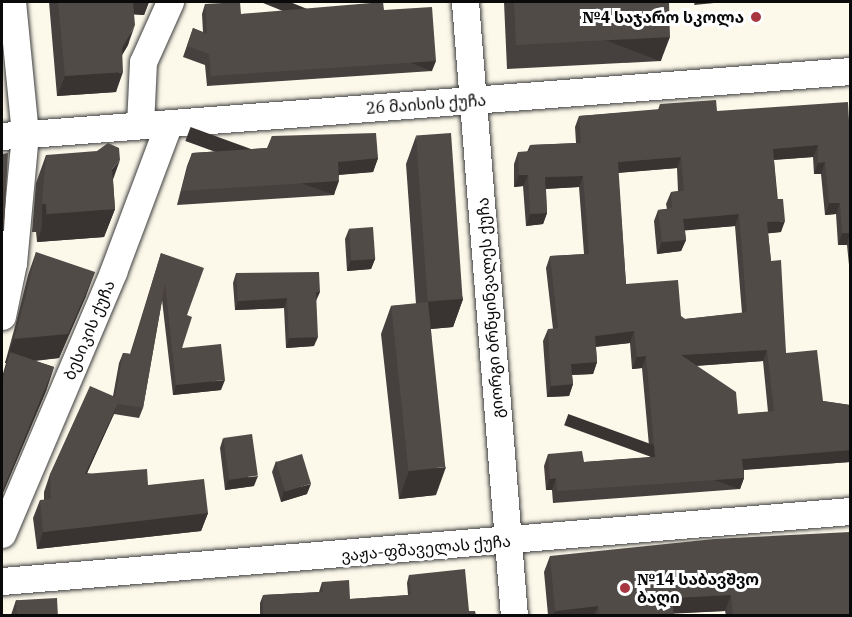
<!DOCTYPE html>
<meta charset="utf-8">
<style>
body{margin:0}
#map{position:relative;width:852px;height:617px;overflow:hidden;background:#fcf8ea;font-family:"IBM Plex Serif","Noto Sans Georgian",serif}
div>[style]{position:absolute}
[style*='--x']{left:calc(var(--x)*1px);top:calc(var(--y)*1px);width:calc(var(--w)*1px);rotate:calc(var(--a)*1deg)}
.roads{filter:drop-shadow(0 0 2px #3d3d3d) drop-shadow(0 0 2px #3d3d3d)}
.minor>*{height:27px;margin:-13.5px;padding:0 13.5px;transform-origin:13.5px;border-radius:13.5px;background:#fff}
.wall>*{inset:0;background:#46403e}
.shaded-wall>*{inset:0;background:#393432;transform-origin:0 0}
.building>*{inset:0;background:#514b48;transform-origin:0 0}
.dots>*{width:16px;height:16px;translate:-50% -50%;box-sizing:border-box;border:3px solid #fff;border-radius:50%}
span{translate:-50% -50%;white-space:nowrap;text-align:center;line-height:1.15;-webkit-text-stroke:6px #fff;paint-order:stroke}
.poi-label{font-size:16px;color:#0a0a0a;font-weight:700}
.right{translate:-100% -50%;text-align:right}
.left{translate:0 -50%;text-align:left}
.street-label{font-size:16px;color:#0a0a0a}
.frame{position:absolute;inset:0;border:3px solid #0a0a0a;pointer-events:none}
</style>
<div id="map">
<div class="roads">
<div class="minor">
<i style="--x:465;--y:2;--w:616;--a:85.44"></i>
<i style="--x:140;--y:125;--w:63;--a:-87.3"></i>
<i style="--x:143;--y:62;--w:66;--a:-65.8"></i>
<i style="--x:2;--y:136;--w:850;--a:-4.38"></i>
<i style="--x:2;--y:316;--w:54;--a:-78.3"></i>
<i style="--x:13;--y:263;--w:130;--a:-84.7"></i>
<i style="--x:25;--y:134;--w:133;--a:-95.6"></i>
<i style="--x:2;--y:534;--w:285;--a:-67"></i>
<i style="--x:113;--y:272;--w:159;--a:-69.4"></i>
<i style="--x:2;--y:581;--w:851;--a:-4.72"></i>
</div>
</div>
<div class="wall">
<i style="clip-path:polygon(49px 2px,149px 2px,144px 15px,134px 14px,128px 45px,122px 55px,116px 92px,57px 96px)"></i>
<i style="clip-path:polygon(504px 2px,669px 2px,661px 61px,507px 69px)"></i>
<i style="clip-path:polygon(205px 4px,241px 14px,384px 10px,432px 71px,207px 86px,205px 65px,183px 57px,193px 28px,203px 32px,202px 14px)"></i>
<i style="clip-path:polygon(evenodd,660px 104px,717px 111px,850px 138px,850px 275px,847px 245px,838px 245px,836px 214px,825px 215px,821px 174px,814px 174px,813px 157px,774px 160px,781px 232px,768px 233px,771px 261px,786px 353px,823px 401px,850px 405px,850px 462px,744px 470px,744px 478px,740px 489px,553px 503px,552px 490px,546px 490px,544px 466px,548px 454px,584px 462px,650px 457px,642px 368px,632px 369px,630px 343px,596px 347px,597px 362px,593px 374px,572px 375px,573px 384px,569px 396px,547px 397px,543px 341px,548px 329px,553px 329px,546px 268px,550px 256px,584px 254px,579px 187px,546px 189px,547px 213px,543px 224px,526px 226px,523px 186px,514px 187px,514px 164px,518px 152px,527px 152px,530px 145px,576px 143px,575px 127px,579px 116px,658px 110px,660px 104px,677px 168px,678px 191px,671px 192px,666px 204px,667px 209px,658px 210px,654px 221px,657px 254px,681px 251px,686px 240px,685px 230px,735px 226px,742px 313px,685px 319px,626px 284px,618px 173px,677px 168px,660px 104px,763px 361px,768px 412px,738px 414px,696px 366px,763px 361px)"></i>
<i style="clip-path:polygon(272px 136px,378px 158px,373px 172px,339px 175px,334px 195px,177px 205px,187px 166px,192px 153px,267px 148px)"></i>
<i style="clip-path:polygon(416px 136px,463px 299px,453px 327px,431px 329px,436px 495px,399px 499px,381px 334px,391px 306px,416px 304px,406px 164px)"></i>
<i style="clip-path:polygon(46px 155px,113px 179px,115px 209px,104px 237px,37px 242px,36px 232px,32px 232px,36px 183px)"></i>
<i style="clip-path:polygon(349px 229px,375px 259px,371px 269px,347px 271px,345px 239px)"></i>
<i style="clip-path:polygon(36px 252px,86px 296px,59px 358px,35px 361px,54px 367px,46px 391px,2px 495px,2px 377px,6px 363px,5px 363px,17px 319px,28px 275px)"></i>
<i style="clip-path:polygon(161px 253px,187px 315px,182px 348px,221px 390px,173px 395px,162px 300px,143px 408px,139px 418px,114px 414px,87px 473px,148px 485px,208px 513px,201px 531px,37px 549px,33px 518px,40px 500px,44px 500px,44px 492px,50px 474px,113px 396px,119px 363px,123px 353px,130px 354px)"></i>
<i style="clip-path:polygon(236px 273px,316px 301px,314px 346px,286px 348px,284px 308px,235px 310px,233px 283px)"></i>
<i style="clip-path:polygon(850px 299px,850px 326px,849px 304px)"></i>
<i style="clip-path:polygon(223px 438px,254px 486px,225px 490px,220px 448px)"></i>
<i style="clip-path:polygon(276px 461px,307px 494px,281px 502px,272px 472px)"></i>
<i style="clip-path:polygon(550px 556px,850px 615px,726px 615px,725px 611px,674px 613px,674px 615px,548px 615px,544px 572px)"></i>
<i style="clip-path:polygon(409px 575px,476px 615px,260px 615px,260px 603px,263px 595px,319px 592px,322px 582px,350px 599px,408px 595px,407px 583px)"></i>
<i style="clip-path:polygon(16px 600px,58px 615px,11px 615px)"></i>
</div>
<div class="shaded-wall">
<i style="clip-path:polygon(129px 2px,149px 2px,144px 15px,125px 14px)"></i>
<i style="clip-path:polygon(695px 2px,724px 2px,694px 5px)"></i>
<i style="clip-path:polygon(135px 25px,128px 45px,114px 69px,122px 48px)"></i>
<i style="left:670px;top:37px;width:26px;height:154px;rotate:111deg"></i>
<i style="left:436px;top:61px;width:11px;height:225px;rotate:112deg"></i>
<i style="clip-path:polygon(123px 72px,116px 92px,57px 96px,65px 76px)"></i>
<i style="clip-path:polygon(818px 145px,813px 157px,769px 160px,773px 149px)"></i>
<i style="clip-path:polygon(681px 157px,677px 168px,614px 173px,618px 162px)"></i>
<i style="clip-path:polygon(378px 158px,373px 172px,334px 175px,338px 162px)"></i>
<i style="clip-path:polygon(120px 160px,110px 188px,112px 169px)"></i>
<i style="clip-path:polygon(825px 162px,821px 174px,814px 174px,818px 163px)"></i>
<i style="clip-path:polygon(519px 175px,528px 175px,523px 186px,514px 187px)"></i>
<i style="clip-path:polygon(583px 176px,579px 187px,541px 189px,545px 177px)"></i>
<i style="left:339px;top:181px;width:15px;height:158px;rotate:110deg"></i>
<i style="clip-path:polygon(829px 203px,840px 203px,836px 214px,825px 215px)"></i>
<i style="left:42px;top:204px;width:4px;height:30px"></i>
<i style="clip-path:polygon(115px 209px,104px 237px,37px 242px,47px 214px)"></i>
<i style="clip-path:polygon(547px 213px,543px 224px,526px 226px,530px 214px)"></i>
<i style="clip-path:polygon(739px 214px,735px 226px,679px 231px,683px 219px)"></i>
<i style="clip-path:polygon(785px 221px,781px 232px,763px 234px,767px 222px)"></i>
<i style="clip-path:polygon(842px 233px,850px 233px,847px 245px,838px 245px)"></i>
<i style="clip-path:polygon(686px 240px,681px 251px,657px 254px,662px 242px)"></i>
<i style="clip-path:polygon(375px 259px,371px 269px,347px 271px,351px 260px)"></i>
<i style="clip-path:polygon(95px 272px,86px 296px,59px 358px,7px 363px,10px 352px,6px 363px,5px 363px,14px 339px)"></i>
<i style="clip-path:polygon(316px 292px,320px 292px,316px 301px)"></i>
<i style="clip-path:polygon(287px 298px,284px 308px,235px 310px,238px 301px)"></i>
<i style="clip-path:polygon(463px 299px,453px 327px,418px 330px,428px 302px)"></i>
<i style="clip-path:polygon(634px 331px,630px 343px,591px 347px,595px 336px)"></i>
<i style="clip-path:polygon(318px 337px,314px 346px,286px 348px,289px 338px)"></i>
<i style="clip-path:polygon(767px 350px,763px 361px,677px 367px,681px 355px)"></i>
<i style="clip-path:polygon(646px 356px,642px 368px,632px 369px,637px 357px)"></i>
<i style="clip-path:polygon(597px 362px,593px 374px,567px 375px,571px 364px)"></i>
<i style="clip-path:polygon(54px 367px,46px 391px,2px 495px,2px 492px)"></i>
<i style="clip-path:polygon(225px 380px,221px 390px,173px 395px,176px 385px)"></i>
<i style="clip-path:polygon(573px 384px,569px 396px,547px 397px,551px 386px)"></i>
<i style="clip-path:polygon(120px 399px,113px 416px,79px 491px,85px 474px)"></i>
<i style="clip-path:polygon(850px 450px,850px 462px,738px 470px,742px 459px)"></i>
<i style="clip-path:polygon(446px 467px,436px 495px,399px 499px,409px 471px)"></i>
<i style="clip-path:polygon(258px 476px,254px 486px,225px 490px,228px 480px)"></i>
<i style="clip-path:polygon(556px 478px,552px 490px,546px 490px,550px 479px)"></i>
<i style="left:744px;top:478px;width:12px;height:187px;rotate:110deg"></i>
<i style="clip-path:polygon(311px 484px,307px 494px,281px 502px,284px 491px)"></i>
<i style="clip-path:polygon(208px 513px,201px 531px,37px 549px,43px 532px)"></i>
<i style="clip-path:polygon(731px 595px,725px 611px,667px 614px,672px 598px)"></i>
<i style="clip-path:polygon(598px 606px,594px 615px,553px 615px,555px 611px)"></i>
</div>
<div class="building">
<i style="clip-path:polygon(58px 2px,133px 2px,135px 25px,122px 48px,123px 72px,65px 76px)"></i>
<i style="clip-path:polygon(240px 2px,241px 14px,383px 2px,384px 10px,432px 7px,436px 61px,211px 76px,209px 54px,187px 46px,193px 28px,207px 34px,205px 4px)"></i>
<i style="clip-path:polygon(514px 2px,669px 2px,670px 37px,516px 45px)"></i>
<i style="clip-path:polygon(evenodd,716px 100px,717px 111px,848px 102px,850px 138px,850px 233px,842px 233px,840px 203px,829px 203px,825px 162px,818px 163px,818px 145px,773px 149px,777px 199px,783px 199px,785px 221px,767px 222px,771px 261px,781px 260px,786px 353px,817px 350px,823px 401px,850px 405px,850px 450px,742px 459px,744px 478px,557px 491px,556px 478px,550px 479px,548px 454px,582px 451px,584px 462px,655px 457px,646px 356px,637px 357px,634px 331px,595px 336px,597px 362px,571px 364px,573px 384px,551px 386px,548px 329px,558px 328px,550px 256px,589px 254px,583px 176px,545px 177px,547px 213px,530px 214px,528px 175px,519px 175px,518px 152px,530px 151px,530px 145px,581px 143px,579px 116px,660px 109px,660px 104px,716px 100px,681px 157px,684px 191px,671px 192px,672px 208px,658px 210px,662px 242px,686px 240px,683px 219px,739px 214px,747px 312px,685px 319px,681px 316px,678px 280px,626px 284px,618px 162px,681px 157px,716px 100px,767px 350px,774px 411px,738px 414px,736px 392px,681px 355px,767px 350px)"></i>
<i style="clip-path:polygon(376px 133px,378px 158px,338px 162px,339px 181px,181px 191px,192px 153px,268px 148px,272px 136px)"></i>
<i style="left:451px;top:133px;width:166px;height:35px;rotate:86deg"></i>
<i style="clip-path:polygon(108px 143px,119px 148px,120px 160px,112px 169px,115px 209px,47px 214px,46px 204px,42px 204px,46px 155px,97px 151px)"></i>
<i style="clip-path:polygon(8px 153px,4px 231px,2px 231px,2px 154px)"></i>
<i style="left:373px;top:227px;width:32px;height:24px;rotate:86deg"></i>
<i style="clip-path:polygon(36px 252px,95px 272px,68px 334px,14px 339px,26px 295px)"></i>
<i style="clip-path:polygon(161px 253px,204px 268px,187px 315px,192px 317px,182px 348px,221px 344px,225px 380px,176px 385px,165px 284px,143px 408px,118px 404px,120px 399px,115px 397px,123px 353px,131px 354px)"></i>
<i style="clip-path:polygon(319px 272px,320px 292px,316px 292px,318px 337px,289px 338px,287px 298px,238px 301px,236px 273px)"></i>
<i style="left:428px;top:302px;width:166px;height:37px;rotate:84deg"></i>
<i style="clip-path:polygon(10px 352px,54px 367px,2px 492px,2px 382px)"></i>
<i style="clip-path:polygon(90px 386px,120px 399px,85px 474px,147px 469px,148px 485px,204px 479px,208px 513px,43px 532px,40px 500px,51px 499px,50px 474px)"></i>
<i style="left:252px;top:434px;width:42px;height:29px;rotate:82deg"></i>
<i style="left:302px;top:454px;width:31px;height:27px;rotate:73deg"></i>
<i style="clip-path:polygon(850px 532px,850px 615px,733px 615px,731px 595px,672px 598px,674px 615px,599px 615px,598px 606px,555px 611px,550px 556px,714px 539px)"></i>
<i style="clip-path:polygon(465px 569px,469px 611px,475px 611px,476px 615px,263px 615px,263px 595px,323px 592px,322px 582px,349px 580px,350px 599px,411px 595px,409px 575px)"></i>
<i style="left:57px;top:598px;width:17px;height:41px;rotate:87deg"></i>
</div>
<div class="dots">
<i style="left:756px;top:17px;background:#a73641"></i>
<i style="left:625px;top:588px;background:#a73641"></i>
</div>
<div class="poi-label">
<span class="right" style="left:744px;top:17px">№4 საჯარო სკოლა</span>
<span class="left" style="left:637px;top:588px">№14 საბავშვო<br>ბაღი</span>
</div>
<div class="street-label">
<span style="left:426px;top:104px;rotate:-4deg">26 მაისის ქუჩა</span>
<span style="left:490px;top:308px;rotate:-94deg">გიორგი ბრწყინვალეს ქუჩა</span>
<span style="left:89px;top:330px;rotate:-67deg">ბესიკის ქუჩა</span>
<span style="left:426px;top:548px;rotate:-5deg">ვაჟა-ფშაველას ქუჩა</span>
</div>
<div class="frame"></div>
</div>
